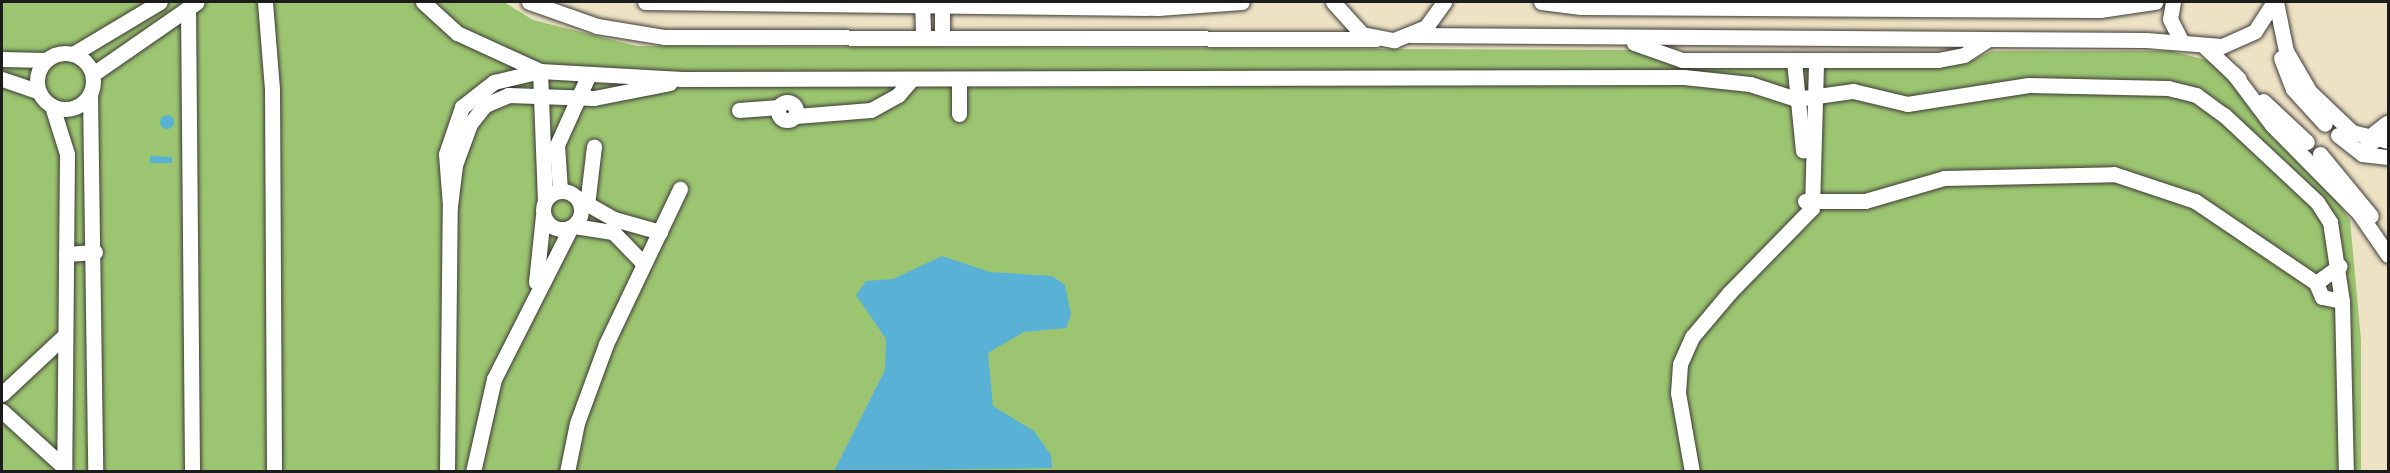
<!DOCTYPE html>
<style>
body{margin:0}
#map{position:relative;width:2390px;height:473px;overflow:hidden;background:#eee2c5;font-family:"Libre Bodoni",serif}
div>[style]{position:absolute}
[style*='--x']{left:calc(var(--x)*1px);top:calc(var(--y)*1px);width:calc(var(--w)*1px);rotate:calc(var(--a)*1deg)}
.green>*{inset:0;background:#9cc571}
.water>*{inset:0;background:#59b1d6}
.round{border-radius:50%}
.roads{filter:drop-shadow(0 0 2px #3c3a35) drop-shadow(0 0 2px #3c3a35)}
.minor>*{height:15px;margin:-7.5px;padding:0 7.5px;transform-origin:7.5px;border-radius:7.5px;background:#fff}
.minor>.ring{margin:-7.5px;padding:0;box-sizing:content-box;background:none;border:15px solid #fff;border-radius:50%}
.highway>*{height:21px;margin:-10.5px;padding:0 10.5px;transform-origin:10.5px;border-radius:10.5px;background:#fff}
span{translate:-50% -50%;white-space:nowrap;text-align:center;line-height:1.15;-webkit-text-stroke:4.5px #f7f3e8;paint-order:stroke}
.frame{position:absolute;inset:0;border:3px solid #1c1c1c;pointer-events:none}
</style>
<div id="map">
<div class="green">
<i style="clip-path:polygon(2px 2px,504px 2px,533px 20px,637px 46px,1636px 50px,1660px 59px,1971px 61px,1992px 51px,2171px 51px,2210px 61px,2297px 146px,2350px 220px,2361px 340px,2361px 471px,2px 471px)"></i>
</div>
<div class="water">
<i class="round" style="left:160px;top:115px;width:14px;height:14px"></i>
<i style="clip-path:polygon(150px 156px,172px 157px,172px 163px,150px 163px)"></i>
<i style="clip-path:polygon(942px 256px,990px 272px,1052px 276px,1065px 285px,1071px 315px,1066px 328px,1024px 332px,988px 353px,993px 406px,1034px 431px,1051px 455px,1052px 468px,834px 471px,885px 370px,886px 339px,856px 295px,866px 281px,893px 279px)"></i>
</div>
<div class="roads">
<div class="minor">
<i style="--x:265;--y:2;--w:87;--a:85.4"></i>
<i style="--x:272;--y:89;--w:383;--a:89.7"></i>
<i style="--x:423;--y:2;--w:46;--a:42.4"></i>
<i style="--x:457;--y:33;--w:91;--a:24.6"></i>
<i style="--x:540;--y:71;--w:130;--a:87.8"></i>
<i style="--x:529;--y:2;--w:72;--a:19.4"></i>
<i style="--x:597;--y:26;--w:69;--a:9.2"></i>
<i style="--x:665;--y:37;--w:711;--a:0.16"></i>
<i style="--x:645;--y:2;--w:513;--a:0.67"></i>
<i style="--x:1158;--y:8;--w:84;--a:-4.1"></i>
<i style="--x:922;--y:2;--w:32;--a:88"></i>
<i style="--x:1333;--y:2;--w:43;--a:47.8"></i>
<i style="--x:1362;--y:34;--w:33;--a:11"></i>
<i style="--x:1394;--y:40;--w:35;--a:-22"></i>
<i style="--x:1426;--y:27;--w:31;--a:-54"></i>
<i style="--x:1541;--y:2;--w:40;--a:7.1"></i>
<i style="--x:1581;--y:7;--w:519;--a:0.33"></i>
<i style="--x:2100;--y:10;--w:56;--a:-8.3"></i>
<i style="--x:2173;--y:2;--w:17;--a:100"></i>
<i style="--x:2170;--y:19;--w:25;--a:63"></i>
<i style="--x:2276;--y:2;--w:50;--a:78.5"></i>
<i style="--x:2286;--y:51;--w:48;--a:59.7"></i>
<i style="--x:2310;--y:92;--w:58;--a:43.6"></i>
<i style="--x:2352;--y:132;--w:37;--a:14"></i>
<i style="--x:188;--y:8;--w:464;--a:89.5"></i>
<i style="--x:942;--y:34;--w:32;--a:-90"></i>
<i style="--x:1411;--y:35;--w:735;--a:0.39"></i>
<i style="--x:2146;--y:40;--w:76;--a:4.5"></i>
<i style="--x:2222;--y:46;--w:36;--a:-24"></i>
<i style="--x:2255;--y:31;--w:35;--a:-57"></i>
<i style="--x:1634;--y:43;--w:51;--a:19.5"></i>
<i style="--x:1682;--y:60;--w:256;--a:0"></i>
<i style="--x:1938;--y:60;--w:26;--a:-11"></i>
<i style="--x:1964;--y:55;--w:27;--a:-33"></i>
<i style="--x:2204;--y:46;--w:48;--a:43.3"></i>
<i class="ring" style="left:37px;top:53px;width:41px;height:41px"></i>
<i style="--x:73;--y:54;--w:101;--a:-30.9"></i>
<i style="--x:2281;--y:58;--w:33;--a:69"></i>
<i style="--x:2293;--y:89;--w:47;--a:47.6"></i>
<i style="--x:2;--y:59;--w:44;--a:1.3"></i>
<i style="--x:1794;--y:61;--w:90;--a:84.3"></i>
<i style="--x:2233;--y:73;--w:65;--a:53.1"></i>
<i style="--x:2272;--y:125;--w:124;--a:45.3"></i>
<i style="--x:2359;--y:213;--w:51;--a:55.4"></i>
<i style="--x:93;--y:74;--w:126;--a:-34.7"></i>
<i style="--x:2;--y:79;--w:39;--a:19"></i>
<i style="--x:959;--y:80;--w:34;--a:90"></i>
<i style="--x:90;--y:94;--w:378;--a:89.2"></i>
<i style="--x:2263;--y:101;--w:60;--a:43"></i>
<i class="ring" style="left:778px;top:102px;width:3px;height:3px"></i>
<i style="--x:52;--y:106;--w:50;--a:72.6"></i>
<i style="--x:67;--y:154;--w:318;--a:90.5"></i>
<i style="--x:739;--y:110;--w:40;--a:-4.3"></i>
<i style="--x:796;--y:116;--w:75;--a:-4.6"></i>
<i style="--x:871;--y:110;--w:31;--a:-29"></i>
<i style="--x:898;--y:95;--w:20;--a:-49"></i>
<i style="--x:2338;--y:135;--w:31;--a:38"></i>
<i style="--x:2362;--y:154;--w:26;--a:7"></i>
<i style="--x:2320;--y:154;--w:80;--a:50.6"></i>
<i class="ring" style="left:543px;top:191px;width:23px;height:23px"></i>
<i style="--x:560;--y:191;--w:46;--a:-93.7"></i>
<i style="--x:557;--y:145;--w:78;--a:-65.7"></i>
<i style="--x:577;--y:198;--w:43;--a:29.6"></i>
<i style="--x:614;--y:219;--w:48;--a:15.8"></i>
<i style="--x:1805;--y:201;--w:60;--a:0"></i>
<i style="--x:1865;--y:201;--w:82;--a:-16.2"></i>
<i style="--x:1944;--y:178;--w:170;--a:-1.3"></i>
<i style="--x:2114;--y:174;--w:85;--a:18.4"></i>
<i style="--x:2195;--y:201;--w:146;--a:34.1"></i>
<i style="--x:2316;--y:283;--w:15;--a:67"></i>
<i style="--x:2322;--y:297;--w:20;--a:11"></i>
<i style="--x:587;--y:205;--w:59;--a:-83.2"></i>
<i style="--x:450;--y:206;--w:52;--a:-94.4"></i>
<i style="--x:446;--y:154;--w:50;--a:-71.2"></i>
<i style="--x:462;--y:107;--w:41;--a:-38"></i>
<i style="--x:494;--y:82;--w:47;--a:-13.4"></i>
<i style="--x:540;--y:71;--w:142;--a:3.2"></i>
<i style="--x:682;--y:79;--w:1002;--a:-0.11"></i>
<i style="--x:1684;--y:77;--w:66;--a:6.1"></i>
<i style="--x:1750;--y:84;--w:48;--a:18.1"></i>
<i style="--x:1796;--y:99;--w:58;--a:-8"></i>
<i style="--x:1853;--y:91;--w:56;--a:13.5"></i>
<i style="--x:1907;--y:104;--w:123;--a:-8.9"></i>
<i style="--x:2029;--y:85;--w:139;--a:1.2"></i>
<i style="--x:2168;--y:88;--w:29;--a:14"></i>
<i style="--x:2196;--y:95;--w:34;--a:36"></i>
<i style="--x:2224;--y:115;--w:127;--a:43.1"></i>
<i style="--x:2317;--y:202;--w:24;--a:57"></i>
<i style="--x:2330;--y:222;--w:80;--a:81.4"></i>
<i style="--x:2342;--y:301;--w:171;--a:88.7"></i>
<i style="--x:574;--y:226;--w:39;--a:9"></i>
<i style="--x:613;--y:232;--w:43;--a:45.9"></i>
<i style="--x:66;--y:254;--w:29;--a:-4"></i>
<i style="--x:536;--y:282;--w:67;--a:-84"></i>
<i style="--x:2316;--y:283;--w:29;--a:-36"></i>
<i style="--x:2;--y:394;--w:86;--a:-43.1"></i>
<i style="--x:2;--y:411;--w:84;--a:42.1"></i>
<i style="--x:447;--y:472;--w:266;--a:-89.4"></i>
<i style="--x:450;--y:206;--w:41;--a:-83"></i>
<i style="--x:455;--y:165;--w:44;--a:-69.9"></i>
<i style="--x:470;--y:124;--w:24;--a:-52"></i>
<i style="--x:485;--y:105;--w:25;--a:-23"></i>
<i style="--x:508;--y:95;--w:86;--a:2"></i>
<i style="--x:594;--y:98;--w:77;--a:-11.2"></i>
<i style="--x:473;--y:472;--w:95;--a:-77.3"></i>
<i style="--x:494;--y:379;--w:168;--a:-63.1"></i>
<i style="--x:567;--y:472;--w:50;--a:-78.5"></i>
<i style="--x:577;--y:423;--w:84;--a:-69.8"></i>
<i style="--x:606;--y:344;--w:172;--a:-64.5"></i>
<i style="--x:1692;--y:472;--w:80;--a:-100"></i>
<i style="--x:1678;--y:393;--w:29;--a:-86"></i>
<i style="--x:1680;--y:364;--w:30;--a:-66"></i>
<i style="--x:1692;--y:337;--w:59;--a:-49.8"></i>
<i style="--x:1730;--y:292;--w:117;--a:-45.7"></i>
<i style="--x:1812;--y:208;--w:147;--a:-88.4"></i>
</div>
<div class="highway">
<i style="--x:2370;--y:140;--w:23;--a:-38"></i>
</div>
</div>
<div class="frame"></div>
</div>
